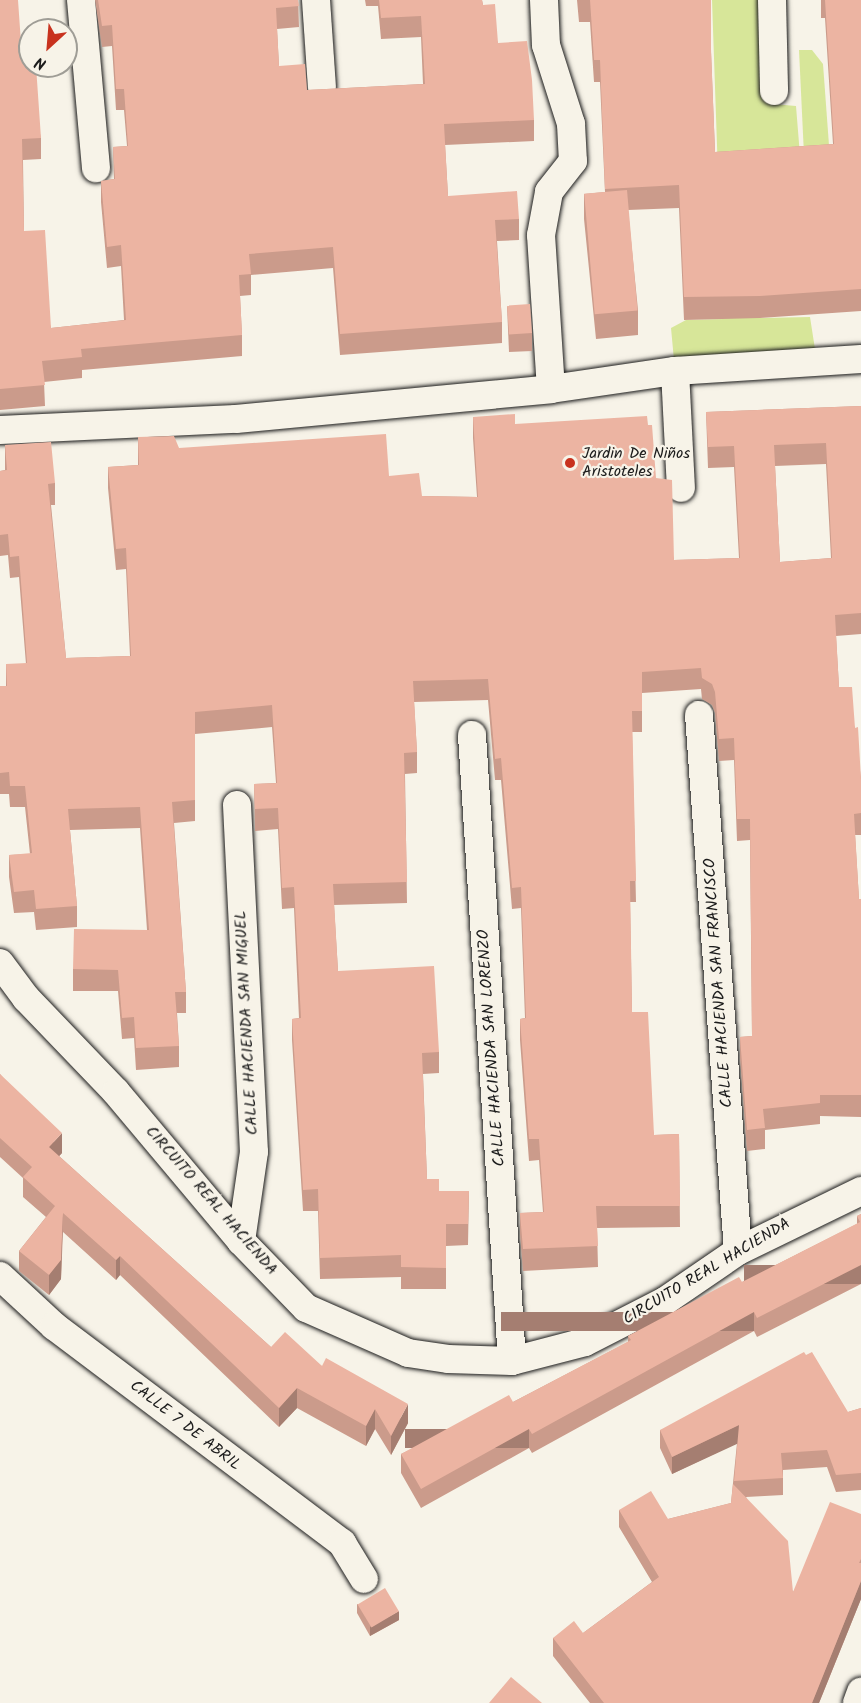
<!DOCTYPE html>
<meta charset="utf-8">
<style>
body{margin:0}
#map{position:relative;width:861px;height:1703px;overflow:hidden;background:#f7f3e8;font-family:Kalam,sans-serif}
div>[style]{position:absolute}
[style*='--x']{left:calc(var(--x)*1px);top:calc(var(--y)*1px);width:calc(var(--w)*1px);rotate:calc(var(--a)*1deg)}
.green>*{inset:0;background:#d7e699}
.roads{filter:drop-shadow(0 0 2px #1c1c1c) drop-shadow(0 0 2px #1c1c1c)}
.street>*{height:28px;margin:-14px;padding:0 14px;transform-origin:14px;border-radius:14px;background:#f7f3e8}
.wall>*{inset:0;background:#cb9b8b}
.shaded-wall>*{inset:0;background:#a57e71;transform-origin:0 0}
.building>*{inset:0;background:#ecb4a2;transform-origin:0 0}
.dots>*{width:16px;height:16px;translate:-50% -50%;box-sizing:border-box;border:3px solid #f7f3e8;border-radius:50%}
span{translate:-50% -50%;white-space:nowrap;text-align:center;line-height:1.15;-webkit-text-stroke:4.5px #f7f3e8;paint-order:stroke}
.poi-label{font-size:16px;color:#1c1c1c}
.left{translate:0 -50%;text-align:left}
.street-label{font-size:16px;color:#1c1c1c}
.north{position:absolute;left:18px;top:18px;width:60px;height:60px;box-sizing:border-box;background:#f7f3e8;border:2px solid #9f9d96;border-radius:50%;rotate:206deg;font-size:16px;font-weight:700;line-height:24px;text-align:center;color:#1c1c1c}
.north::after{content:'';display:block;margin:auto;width:21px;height:27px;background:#c8321e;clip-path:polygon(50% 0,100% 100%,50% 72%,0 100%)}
</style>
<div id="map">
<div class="green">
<i style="clip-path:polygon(712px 0,761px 0,773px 104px,796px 106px,801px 168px,760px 318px,810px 317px,817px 362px,675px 371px,671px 328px,686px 320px,723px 319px)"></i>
<i style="clip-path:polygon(799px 50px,812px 50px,823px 64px,832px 186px,805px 176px)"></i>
</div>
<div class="roads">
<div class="street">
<i style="--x:81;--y:0;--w:169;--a:84.9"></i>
<i style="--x:316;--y:0;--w:87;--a:86.1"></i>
<i style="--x:544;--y:0;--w:45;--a:87.5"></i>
<i style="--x:546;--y:45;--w:83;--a:72.4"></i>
<i style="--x:571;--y:124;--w:37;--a:87"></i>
<i style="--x:573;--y:161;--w:39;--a:128"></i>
<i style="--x:549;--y:192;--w:44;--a:100.5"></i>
<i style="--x:541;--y:235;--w:154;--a:86.3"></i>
<i style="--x:772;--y:0;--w:91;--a:88.7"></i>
<i style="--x:675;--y:371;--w:117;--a:87.1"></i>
<i style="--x:0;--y:430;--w:236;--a:-2.7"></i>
<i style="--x:236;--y:419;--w:316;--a:-5.4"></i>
<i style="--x:551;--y:389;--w:125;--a:-8.3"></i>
<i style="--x:675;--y:371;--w:186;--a:-3.7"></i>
<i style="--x:699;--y:715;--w:537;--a:85.84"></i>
<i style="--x:472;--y:735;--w:627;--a:86.34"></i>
<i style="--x:237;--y:805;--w:347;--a:87.2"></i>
<i style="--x:254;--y:1152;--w:90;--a:98.3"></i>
<i style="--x:0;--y:963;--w:44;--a:53.4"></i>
<i style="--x:26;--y:998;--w:130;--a:46.2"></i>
<i style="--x:116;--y:1092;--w:194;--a:50"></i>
<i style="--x:241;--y:1241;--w:93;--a:45.9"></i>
<i style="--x:306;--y:1308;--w:111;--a:23.8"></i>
<i style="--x:408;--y:1353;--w:40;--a:8.5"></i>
<i style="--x:448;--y:1359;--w:64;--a:1.8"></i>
<i style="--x:512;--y:1361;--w:75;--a:-14.6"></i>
<i style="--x:585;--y:1342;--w:90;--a:-27.1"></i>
<i style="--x:665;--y:1301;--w:88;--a:-34.4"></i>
<i style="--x:738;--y:1251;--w:137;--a:-26"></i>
<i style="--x:0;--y:1276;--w:74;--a:42.8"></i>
<i style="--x:54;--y:1326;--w:361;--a:37"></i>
<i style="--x:342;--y:1543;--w:42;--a:58.6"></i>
<i style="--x:857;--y:1703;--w:12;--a:-70"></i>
</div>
</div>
<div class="wall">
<i style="clip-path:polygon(0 0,22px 57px,41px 138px,41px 159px,23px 160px,24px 231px,51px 328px,124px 320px,121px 266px,107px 268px,101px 202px,101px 181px,114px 179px,113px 147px,127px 146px,124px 110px,116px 110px,112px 46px,102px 47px,95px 0,298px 0,299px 27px,277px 29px,279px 66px,307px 90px,423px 84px,421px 37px,381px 39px,378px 6px,366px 6px,365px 0,482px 0,483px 5px,498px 43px,534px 120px,534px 141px,445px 145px,448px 196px,519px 219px,519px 240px,497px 241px,502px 322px,502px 343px,340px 355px,333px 268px,251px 275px,251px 295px,240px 296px,242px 335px,242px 356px,82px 370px,82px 378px,44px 382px,45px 406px,0 410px)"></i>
<i style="clip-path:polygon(577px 0,711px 0,711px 52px,715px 152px,833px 144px,825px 18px,821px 18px,821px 0,861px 0,861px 311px,760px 318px,684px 320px,679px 208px,628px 210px,638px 310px,638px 335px,596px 339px,584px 219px,584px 194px,605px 192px,600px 82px,594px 82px,590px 22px,579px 22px)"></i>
<i style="clip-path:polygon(507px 306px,532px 333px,532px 351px,509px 352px)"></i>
<i style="clip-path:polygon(evenodd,861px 406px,861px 634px,836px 636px,839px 687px,855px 728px,861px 779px,861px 835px,855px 835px,859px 899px,861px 899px,861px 1117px,820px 1116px,820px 1124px,765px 1130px,765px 1149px,747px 1151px,740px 1058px,740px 1037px,752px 1036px,750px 840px,737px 841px,734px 760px,719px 761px,715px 713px,712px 705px,702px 699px,701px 689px,642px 693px,642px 732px,632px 732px,636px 902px,630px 902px,632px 1012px,654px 1135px,679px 1134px,680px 1227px,597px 1228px,598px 1267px,523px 1271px,520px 1234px,520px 1213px,543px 1212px,539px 1160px,529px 1161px,520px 1040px,520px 1019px,525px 1018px,521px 908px,512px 909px,501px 780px,495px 780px,488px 700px,414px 702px,417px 752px,417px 773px,405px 774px,407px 903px,334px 905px,338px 971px,439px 1052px,439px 1073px,423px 1074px,427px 1179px,439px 1191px,469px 1191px,468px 1245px,446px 1246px,446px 1289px,401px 1289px,401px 1277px,320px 1279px,318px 1211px,303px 1211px,292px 1040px,292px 1019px,299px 1018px,294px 908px,282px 909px,278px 829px,255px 831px,254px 784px,276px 783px,272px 727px,195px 734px,195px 821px,174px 823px,186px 992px,186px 1013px,177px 1013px,179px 1046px,179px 1067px,136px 1070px,134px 1038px,122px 1039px,118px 991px,73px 991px,73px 969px,147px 930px,140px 828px,70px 830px,77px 906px,77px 927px,36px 930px,34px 912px,14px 913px,9px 877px,9px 855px,30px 854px,25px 807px,10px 807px,9px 794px,0 794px,0 686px,6px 686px,6px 664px,26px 664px,19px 577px,10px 578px,8px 555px,0 556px,0 471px,5px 470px,5px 445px,55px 483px,55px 505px,51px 505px,66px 658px,130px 656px,126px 569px,116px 570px,108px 488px,108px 467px,138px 465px,138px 437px,179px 448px,389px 476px,422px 496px,477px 497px,473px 438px,473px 417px,515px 424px,656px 478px,674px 560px,739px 558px,734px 467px,708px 468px,706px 412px,861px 406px,826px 464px,831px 558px,780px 562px,775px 466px,826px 464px)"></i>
<i style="clip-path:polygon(0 1074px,62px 1153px,59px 1156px,271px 1347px,322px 1366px,408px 1423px,391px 1455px,375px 1429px,366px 1446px,297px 1408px,279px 1427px,120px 1275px,116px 1280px,63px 1232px,61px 1279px,49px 1295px,19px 1271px,19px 1251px,46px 1217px,23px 1197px,23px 1178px,0 1157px)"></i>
<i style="clip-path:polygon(861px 1214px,861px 1284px,757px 1337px,754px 1331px,532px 1453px,529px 1448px,421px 1508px,401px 1473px,401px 1454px,513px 1402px,628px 1342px,628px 1336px,742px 1282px,857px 1224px,857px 1216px)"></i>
<i style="clip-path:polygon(861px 1408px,861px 1490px,836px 1492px,827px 1467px,783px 1470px,783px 1495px,746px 1497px,793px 1592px,861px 1514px,861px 1599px,819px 1703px,590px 1703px,553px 1656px,553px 1638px,583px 1633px,652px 1582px,619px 1527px,619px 1510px,668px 1519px,731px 1503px,737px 1443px,672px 1474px,660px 1448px,660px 1430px,848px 1412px)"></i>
<i style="clip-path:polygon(357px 1604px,399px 1620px,370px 1636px,357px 1613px)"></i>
</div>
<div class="shaded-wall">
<i style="clip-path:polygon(62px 1133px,62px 1153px,49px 1167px,49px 1147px)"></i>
<i style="clip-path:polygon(63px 1213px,61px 1279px,49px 1295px,49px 1275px)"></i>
<i style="clip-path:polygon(120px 1256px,120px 1275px,116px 1280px,116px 1260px)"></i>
<i style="left:861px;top:1265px;width:19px;height:117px;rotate:90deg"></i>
<i style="left:754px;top:1312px;width:19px;height:253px;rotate:90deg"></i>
<i style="clip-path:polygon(297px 1388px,297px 1408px,279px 1427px,279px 1408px)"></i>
<i style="clip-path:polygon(408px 1404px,408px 1423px,391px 1455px,391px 1436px)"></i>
<i style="clip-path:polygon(375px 1409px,375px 1429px,366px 1446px,366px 1426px)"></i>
<i style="clip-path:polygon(739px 1425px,739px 1443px,672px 1474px,672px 1457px)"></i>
<i style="left:529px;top:1429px;width:19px;height:124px;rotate:90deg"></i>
<i style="clip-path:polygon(861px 1581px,861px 1599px,819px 1703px,812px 1703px)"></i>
<i style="clip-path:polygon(399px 1611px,399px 1620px,370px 1636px,370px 1627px)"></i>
</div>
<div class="building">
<i style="clip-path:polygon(0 0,18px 0,22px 57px,30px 57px,30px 66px,36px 66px,41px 138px,22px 139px,24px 231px,45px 230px,51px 328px,126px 320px,121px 245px,107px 247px,101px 181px,115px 179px,113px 147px,128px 146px,124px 89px,116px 89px,112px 25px,102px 26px,98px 0,298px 0,299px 6px,276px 8px,279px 66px,305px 64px,307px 90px,425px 84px,421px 16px,381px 18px,379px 0,482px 0,483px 5px,495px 4px,498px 43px,527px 41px,532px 80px,534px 120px,444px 124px,448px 196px,517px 191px,519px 219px,495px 220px,502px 322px,340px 334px,333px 247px,249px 254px,251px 274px,239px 275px,242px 335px,81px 349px,82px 357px,42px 361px,45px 385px,0 389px)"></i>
<i style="clip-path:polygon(590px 0,711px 0,711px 49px,715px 152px,834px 144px,825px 0,861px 0,861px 289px,760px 296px,684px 297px,679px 185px,605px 189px,600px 60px,594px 60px)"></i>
<i style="left:627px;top:190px;width:121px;height:43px;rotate:85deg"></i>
<i style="left:530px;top:304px;width:29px;height:23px;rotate:86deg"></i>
<i style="clip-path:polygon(evenodd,861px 406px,861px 613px,835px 615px,839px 687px,852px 687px,855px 728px,858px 727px,861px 779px,861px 813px,854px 814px,859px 899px,861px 899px,861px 1095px,820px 1095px,820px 1103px,763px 1109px,765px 1128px,747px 1130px,740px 1037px,752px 1036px,750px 819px,737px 819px,734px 738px,719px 739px,715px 692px,712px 684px,702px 678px,701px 668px,642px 672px,642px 711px,632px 711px,636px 881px,630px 881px,632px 1012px,648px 1012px,654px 1135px,679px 1134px,680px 1206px,596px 1206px,598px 1246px,523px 1249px,520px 1213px,544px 1212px,539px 1139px,529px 1139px,520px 1019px,526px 1018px,521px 887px,512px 888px,501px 758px,495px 759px,488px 679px,413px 681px,417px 752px,404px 753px,407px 882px,333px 884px,338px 971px,434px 966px,439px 1052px,422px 1053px,427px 1179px,439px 1179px,439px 1191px,469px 1191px,468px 1224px,446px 1224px,446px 1268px,401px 1267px,401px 1255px,320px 1258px,318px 1189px,303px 1190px,292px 1019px,301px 1018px,294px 887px,282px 888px,278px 808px,255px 809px,254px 784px,277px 783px,272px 705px,195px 712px,195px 800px,172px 802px,186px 992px,175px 992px,179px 1046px,136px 1048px,134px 1017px,122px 1018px,118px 970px,73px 969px,74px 929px,149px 930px,140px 807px,68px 809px,77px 906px,36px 909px,34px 890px,14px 892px,9px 855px,32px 853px,25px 786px,10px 786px,9px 772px,0 773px,0 686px,7px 686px,6px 664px,27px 663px,19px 556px,10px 557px,8px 534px,0 535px,0 471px,7px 470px,5px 445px,51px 442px,55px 483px,48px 484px,66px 658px,131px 656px,126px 548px,116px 549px,108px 467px,139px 465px,138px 437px,174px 436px,179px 448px,386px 434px,389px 476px,419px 473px,422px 496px,478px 497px,473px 417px,515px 414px,515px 424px,647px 416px,648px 425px,652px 425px,656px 478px,672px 480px,674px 560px,740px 558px,734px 446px,708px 447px,706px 412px,861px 406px,826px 443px,832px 558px,780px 562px,774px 445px,826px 443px)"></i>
<i style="clip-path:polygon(0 1074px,62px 1133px,49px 1147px,271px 1347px,285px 1332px,322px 1366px,326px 1358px,408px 1404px,391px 1436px,375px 1409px,366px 1426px,297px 1388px,279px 1408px,120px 1256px,116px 1260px,63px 1213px,61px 1260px,49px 1275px,19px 1251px,55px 1206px,23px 1177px,32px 1167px,0 1138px)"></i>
<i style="clip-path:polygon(861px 1214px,861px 1265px,757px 1318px,754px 1312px,532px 1434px,529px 1429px,421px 1489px,401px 1454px,509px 1395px,513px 1402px,631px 1340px,628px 1336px,739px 1277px,742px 1282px,860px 1222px,857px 1216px)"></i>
<i style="clip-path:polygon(804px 1352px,806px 1355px,812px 1352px,848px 1412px,861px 1408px,861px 1473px,836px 1475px,827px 1450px,781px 1453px,783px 1478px,734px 1481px,739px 1425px,672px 1457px,660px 1430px)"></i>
<i style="clip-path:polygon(733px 1484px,788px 1541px,793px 1592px,830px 1502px,861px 1514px,861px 1559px,859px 1563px,861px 1563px,861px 1581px,812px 1703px,604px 1703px,553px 1638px,574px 1621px,583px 1633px,659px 1577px,619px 1510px,651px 1491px,668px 1519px,731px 1503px)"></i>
<i style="left:385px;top:1588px;width:27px;height:32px;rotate:59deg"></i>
<i style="clip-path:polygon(511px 1677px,542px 1703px,489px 1703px)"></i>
</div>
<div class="dots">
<i style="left:570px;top:463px;background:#c8321e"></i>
</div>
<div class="poi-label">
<span class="left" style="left:582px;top:463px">Jardin De Niños<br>Aristoteles</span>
</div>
<div class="street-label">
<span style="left:719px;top:983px;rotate:-94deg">CALLE HACIENDA SAN FRANCISCO</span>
<span style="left:247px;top:1023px;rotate:-93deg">CALLE HACIENDA SAN MIGUEL</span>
<span style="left:492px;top:1048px;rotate:-94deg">CALLE HACIENDA SAN LORENZO</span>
<span style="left:211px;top:1201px;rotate:49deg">CIRCUITO REAL HACIENDA</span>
<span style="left:707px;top:1272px;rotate:-31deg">CIRCUITO REAL HACIENDA</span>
<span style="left:185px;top:1426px;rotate:38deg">CALLE 7 DE ABRIL</span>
</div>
<div class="north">N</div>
</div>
